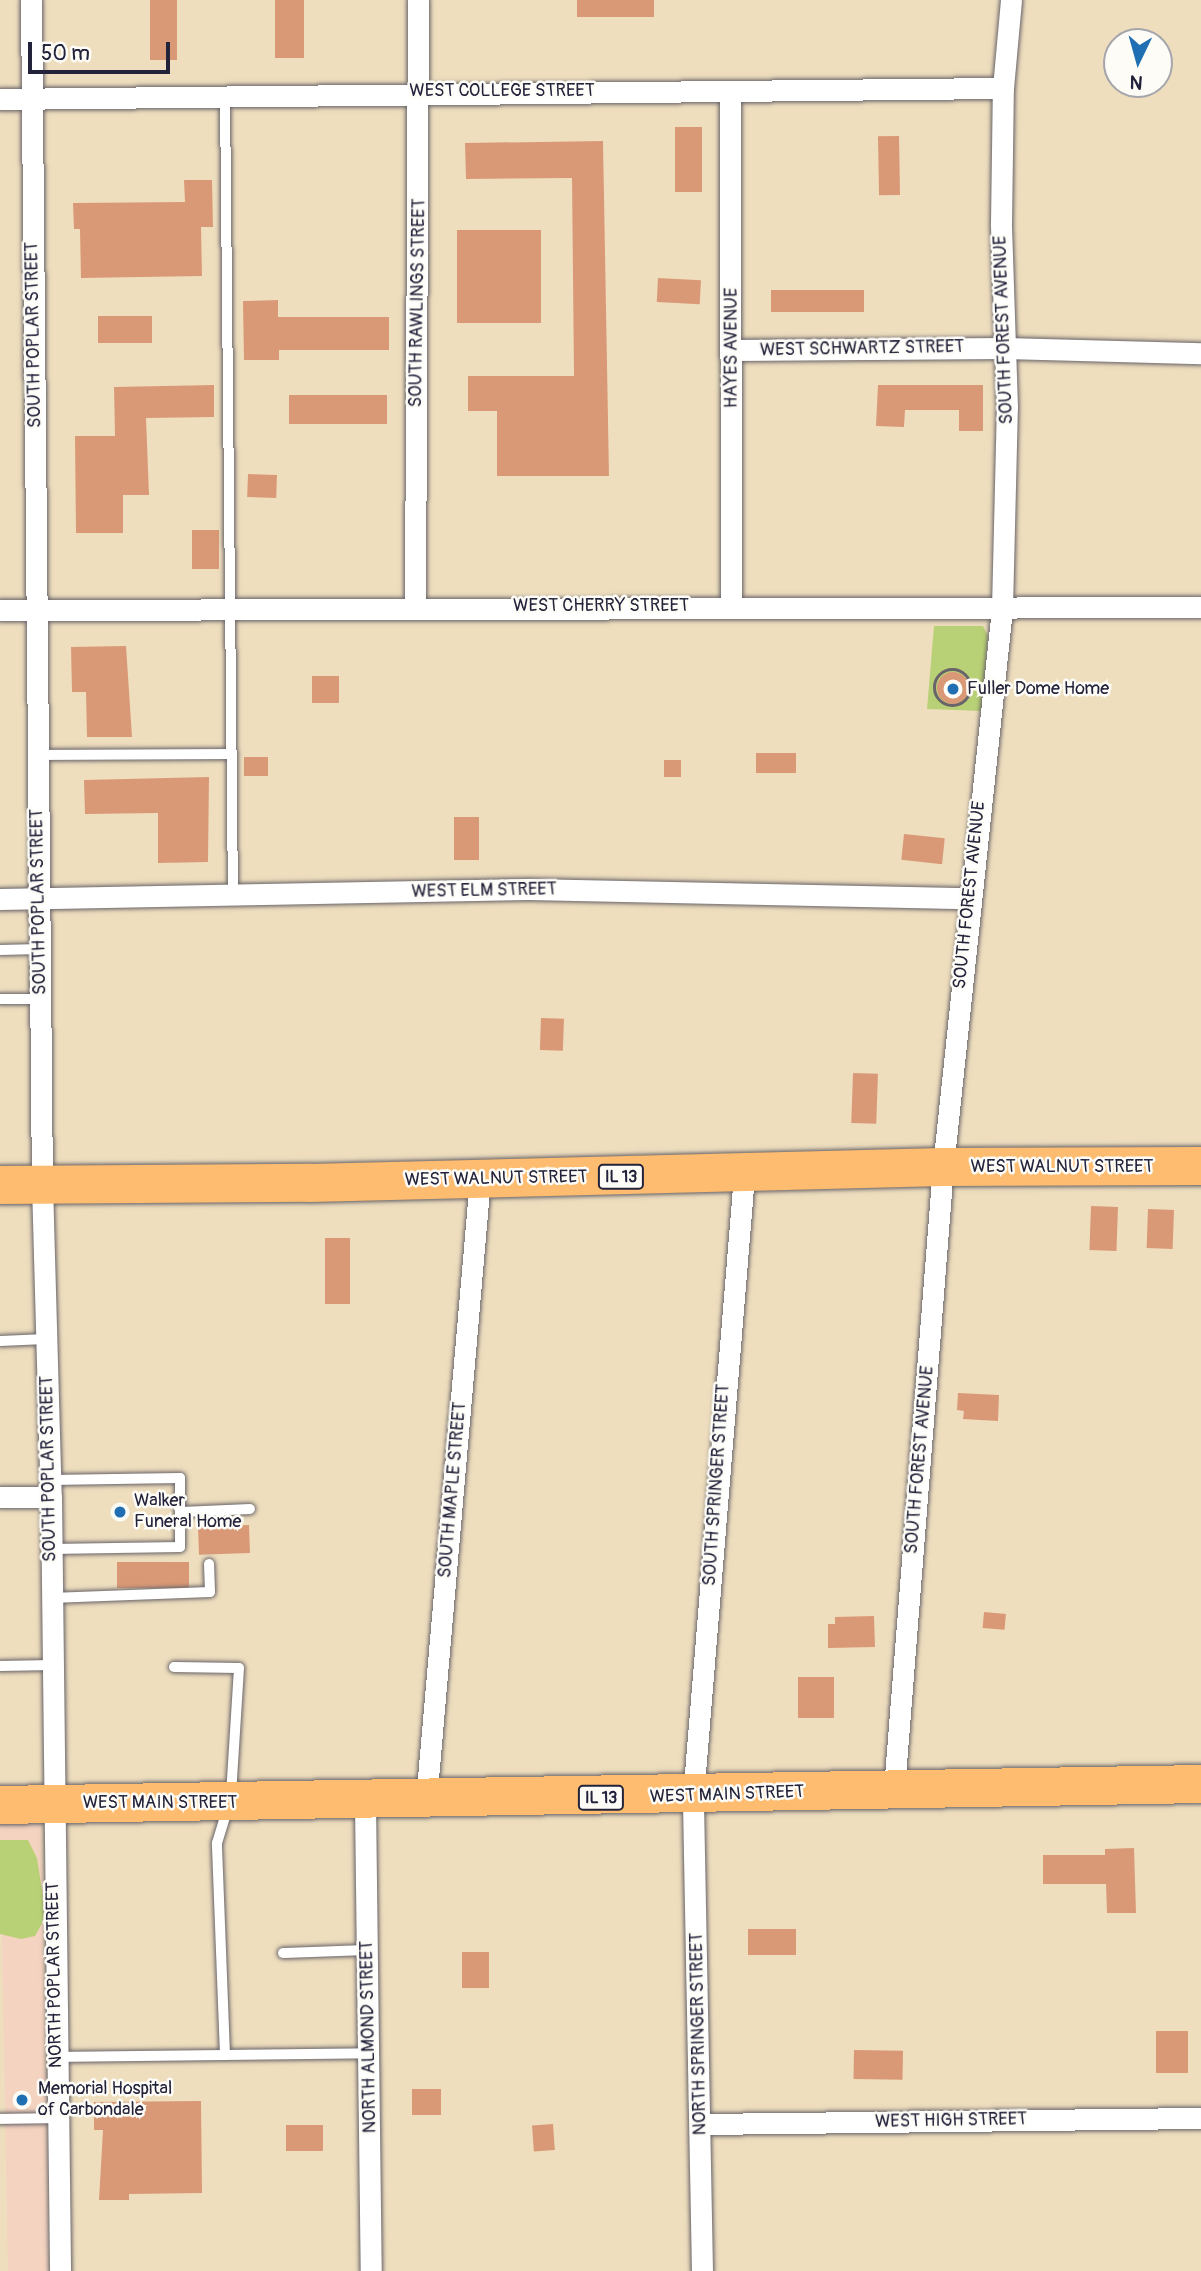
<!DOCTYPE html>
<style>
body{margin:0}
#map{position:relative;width:1201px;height:2271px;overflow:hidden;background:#eedebe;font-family:Pangolin,sans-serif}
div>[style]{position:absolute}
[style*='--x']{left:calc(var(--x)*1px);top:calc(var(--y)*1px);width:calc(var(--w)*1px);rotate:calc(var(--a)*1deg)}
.built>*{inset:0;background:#f4d3c0;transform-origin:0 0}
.green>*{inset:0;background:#b9d176}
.building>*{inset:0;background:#da9976;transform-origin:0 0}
.round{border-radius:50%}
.path>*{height:3.5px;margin-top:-1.75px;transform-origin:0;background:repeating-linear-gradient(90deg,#696469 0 5px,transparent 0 10px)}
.path>.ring{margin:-1.75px;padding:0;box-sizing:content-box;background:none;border:3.5px solid #696469;border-radius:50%}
.roads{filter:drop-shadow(0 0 2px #696469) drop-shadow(0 0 2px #696469)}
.lane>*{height:10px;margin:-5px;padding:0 5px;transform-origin:5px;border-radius:5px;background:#fff}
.street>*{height:21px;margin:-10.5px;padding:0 10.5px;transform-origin:10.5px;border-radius:10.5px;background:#fff}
.highway>*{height:38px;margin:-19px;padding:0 19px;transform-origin:19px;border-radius:19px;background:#fdbc70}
.dots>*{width:19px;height:19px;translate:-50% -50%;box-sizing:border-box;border:4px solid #fdfcf7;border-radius:50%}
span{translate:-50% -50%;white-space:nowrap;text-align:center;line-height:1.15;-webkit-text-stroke:5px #fdfcf7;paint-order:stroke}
.shield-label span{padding:2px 5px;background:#fdfcf7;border:2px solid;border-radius:5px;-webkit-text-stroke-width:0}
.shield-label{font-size:16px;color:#22223b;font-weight:700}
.street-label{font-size:18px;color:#22223b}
.poi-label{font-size:18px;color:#22223b}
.left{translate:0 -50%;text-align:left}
.north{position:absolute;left:1103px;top:28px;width:70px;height:70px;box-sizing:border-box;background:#fdfcf7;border:2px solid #a5a5ac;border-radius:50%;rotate:185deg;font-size:19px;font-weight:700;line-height:28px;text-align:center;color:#22223b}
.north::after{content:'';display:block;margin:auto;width:24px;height:32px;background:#1f6fb2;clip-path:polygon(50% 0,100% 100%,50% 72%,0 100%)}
.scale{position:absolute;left:28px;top:42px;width:142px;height:32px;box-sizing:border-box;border:4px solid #22223b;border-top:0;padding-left:9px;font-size:21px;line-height:24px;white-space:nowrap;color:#22223b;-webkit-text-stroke:5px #fdfcf7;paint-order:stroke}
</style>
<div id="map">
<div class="built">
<i style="left:41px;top:1819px;width:452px;height:41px;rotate:89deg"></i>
</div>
<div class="green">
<i style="clip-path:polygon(evenodd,934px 626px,983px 626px,988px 636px,982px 711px,927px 709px,934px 626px,952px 672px,965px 677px,969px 686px,966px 698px,953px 704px,937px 691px,939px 680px,952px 672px)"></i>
<i style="clip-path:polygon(0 1840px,28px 1840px,37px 1858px,46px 1916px,35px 1936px,21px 1939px,0 1934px)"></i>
</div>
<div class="building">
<i style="left:150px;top:0;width:27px;height:60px"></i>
<i style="left:275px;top:0;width:29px;height:58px"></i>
<i style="left:577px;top:0;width:77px;height:17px"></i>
<i style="left:675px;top:127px;width:27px;height:65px"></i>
<i style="left:899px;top:136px;width:59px;height:21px;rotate:89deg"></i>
<i style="clip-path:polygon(603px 141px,609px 476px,497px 476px,497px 411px,468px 411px,468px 376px,574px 376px,572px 178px,466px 179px,465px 143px)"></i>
<i style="clip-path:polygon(184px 180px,212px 180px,213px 227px,201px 227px,202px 276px,81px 278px,80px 229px,74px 229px,73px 203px,185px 202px)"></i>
<i style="left:457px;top:230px;width:84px;height:93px"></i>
<i style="left:658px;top:278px;width:43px;height:24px;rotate:3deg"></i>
<i style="left:864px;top:290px;width:22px;height:93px;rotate:90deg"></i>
<i style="clip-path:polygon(278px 300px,278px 317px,389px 317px,389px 350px,279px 350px,279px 360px,244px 360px,243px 301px)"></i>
<i style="left:98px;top:316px;width:54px;height:27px"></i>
<i style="clip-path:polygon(214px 385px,214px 417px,146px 418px,149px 495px,123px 495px,123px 533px,76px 533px,75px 436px,115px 436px,114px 387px)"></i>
<i style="clip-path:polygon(878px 385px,983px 385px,983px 431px,959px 431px,959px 410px,905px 410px,904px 427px,876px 426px)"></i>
<i style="left:387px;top:395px;width:29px;height:98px;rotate:90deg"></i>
<i style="left:248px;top:474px;width:29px;height:23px;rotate:2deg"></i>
<i style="left:192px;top:530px;width:27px;height:39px"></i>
<i style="clip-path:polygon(126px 646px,132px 737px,87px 737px,86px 692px,72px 692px,71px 647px)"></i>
<i class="round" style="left:937px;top:672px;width:32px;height:32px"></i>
<i style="left:312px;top:676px;width:27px;height:27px"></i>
<i style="left:796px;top:753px;width:20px;height:40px;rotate:90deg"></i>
<i style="left:244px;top:757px;width:24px;height:19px"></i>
<i style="left:664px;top:760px;width:17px;height:17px"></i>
<i style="clip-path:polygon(209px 777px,208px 862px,158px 863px,158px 813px,85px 814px,84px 780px)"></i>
<i style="left:454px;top:817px;width:25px;height:43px"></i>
<i style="left:904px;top:834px;width:41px;height:26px;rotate:6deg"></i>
<i style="left:541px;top:1018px;width:23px;height:32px;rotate:2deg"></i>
<i style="left:853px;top:1073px;width:25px;height:50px;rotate:2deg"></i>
<i style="left:1091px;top:1206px;width:27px;height:44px;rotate:2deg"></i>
<i style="left:1148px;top:1209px;width:26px;height:39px;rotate:2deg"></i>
<i style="left:325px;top:1238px;width:25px;height:66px"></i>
<i style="clip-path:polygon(958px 1393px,999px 1395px,998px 1421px,963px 1419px,964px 1411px,957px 1410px)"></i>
<i style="left:249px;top:1525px;width:28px;height:51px;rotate:88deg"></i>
<i style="left:117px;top:1562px;width:72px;height:26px"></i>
<i style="left:984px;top:1612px;width:22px;height:16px;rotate:5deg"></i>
<i style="clip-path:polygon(874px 1616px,875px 1647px,828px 1648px,828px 1624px,835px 1624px,835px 1617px)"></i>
<i style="left:798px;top:1677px;width:36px;height:41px"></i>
<i style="clip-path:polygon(1134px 1848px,1136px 1913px,1107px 1913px,1106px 1884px,1043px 1884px,1043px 1855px,1105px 1855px,1105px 1849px)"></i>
<i style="left:796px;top:1929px;width:26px;height:48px;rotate:90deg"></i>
<i style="left:462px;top:1952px;width:27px;height:36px"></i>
<i style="left:1156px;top:2031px;width:32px;height:42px"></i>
<i style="left:854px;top:2050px;width:49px;height:29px;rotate:1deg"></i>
<i style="left:412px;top:2089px;width:29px;height:26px"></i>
<i style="clip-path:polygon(201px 2101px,202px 2193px,129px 2194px,129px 2200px,99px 2200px,103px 2130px,94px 2130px,94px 2102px)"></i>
<i style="left:553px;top:2124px;width:26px;height:21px;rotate:86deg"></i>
<i style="left:286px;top:2125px;width:37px;height:26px"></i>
</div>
<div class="path">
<i class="ring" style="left:935px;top:670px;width:32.5px;height:32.5px"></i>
</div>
<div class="roads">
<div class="lane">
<i style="--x:225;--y:95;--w:799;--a:89.43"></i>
<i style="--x:38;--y:755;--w:191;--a:-0.3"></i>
<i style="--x:0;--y:950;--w:40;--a:-1.4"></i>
<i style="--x:0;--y:999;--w:40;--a:0"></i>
<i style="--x:0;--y:1341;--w:46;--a:-2.5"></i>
<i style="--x:50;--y:1480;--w:130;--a:-0.9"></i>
<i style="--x:180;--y:1478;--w:69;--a:90"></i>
<i style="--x:180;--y:1547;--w:129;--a:179.1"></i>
<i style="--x:181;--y:1512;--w:69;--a:-2.5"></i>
<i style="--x:51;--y:1598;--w:159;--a:-2.2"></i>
<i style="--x:210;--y:1592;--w:28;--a:-92"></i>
<i style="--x:0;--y:1666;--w:52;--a:-1.1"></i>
<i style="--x:174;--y:1667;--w:65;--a:0.9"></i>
<i style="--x:239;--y:1668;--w:127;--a:93.6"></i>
<i style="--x:283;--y:1953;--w:85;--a:-2"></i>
<i style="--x:225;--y:2055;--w:212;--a:-92.2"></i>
<i style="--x:217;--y:1843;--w:34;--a:-73"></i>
<i style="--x:57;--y:2057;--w:312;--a:-0.7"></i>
<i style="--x:0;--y:2119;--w:58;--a:-1"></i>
</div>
<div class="street">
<i style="--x:31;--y:0;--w:1184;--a:89.47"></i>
<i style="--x:42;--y:1184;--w:313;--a:88.4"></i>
<i style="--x:51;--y:1497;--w:774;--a:89.33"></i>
<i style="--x:730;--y:92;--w:513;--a:89.89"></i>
<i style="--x:0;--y:99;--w:1003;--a:-0.63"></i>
<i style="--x:732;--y:350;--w:273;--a:-0.4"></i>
<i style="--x:1005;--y:348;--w:196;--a:1.5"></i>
<i style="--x:415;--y:607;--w:607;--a:-89.72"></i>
<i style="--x:0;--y:610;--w:1201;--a:-0.14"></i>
<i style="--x:0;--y:899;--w:528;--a:-1.09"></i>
<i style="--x:528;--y:889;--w:440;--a:1.2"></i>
<i style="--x:0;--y:1497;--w:51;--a:0"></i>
<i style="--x:894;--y:1789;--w:624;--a:-85.5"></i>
<i style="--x:943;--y:1167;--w:562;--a:-83.97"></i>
<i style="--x:1002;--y:608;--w:201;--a:-88.6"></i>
<i style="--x:1007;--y:407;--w:184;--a:-91.9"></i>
<i style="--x:1001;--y:223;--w:135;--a:-89.2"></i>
<i style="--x:1003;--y:88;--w:88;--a:-84.8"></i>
<i style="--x:426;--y:1801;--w:624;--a:-85.04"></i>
<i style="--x:365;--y:1802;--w:469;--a:89.3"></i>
<i style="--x:701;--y:2124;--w:500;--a:-0.69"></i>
<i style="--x:702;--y:2271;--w:474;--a:-91.1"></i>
<i style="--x:693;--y:1797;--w:624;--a:-85.31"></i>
</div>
<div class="highway">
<i style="--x:0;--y:1185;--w:310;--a:-0.4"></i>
<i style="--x:310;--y:1183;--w:633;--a:-1.45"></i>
<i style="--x:943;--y:1167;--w:258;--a:-0.2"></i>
<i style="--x:0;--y:1805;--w:1201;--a:-1"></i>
</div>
</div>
<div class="dots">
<i style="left:953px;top:689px;background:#1f6fb2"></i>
<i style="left:120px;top:1512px;background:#1f6fb2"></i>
<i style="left:22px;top:2100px;background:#1f6fb2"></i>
</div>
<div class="shield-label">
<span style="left:621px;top:1177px">IL 13</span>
<span style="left:601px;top:1798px">IL 13</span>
</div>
<div class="street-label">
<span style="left:502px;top:91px">WEST COLLEGE STREET</span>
<span style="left:418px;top:303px;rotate:-89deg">SOUTH RAWLINGS STREET</span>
<span style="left:1004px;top:330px;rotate:-92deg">SOUTH FOREST AVENUE</span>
<span style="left:34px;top:335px;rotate:-91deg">SOUTH POPLAR STREET</span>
<span style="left:732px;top:348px;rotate:-90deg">HAYES AVENUE</span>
<span style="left:862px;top:349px;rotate:-1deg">WEST SCHWARTZ STREET</span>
<span style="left:601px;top:606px">WEST CHERRY STREET</span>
<span style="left:484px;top:891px;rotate:-1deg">WEST ELM STREET</span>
<span style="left:970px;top:895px;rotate:-84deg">SOUTH FOREST AVENUE</span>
<span style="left:39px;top:902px;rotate:-91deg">SOUTH POPLAR STREET</span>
<span style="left:1062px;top:1167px">WEST WALNUT STREET</span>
<span style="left:496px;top:1179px;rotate:-1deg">WEST WALNUT STREET</span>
<span style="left:920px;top:1460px;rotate:-85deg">SOUTH FOREST AVENUE</span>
<span style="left:49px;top:1469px;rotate:-91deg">SOUTH POPLAR STREET</span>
<span style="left:717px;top:1485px;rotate:-86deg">SOUTH SPRINGER STREET</span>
<span style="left:453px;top:1490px;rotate:-85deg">SOUTH MAPLE STREET</span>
<span style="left:727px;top:1795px;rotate:-2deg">WEST MAIN STREET</span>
<span style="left:160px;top:1803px">WEST MAIN STREET</span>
<span style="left:55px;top:1975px;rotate:-91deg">NORTH POPLAR STREET</span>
<span style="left:699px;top:2034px;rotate:-91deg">NORTH SPRINGER STREET</span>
<span style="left:369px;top:2037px;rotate:-91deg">NORTH ALMOND STREET</span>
<span style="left:951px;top:2121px;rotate:-1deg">WEST HIGH STREET</span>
</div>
<div class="poi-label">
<span class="left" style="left:967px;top:689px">Fuller Dome Home</span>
<span class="left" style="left:134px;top:1512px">Walker<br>Funeral Home</span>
<span class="left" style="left:38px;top:2100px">Memorial Hospital<br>of Carbondale</span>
</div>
<div class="north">N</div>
<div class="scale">50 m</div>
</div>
